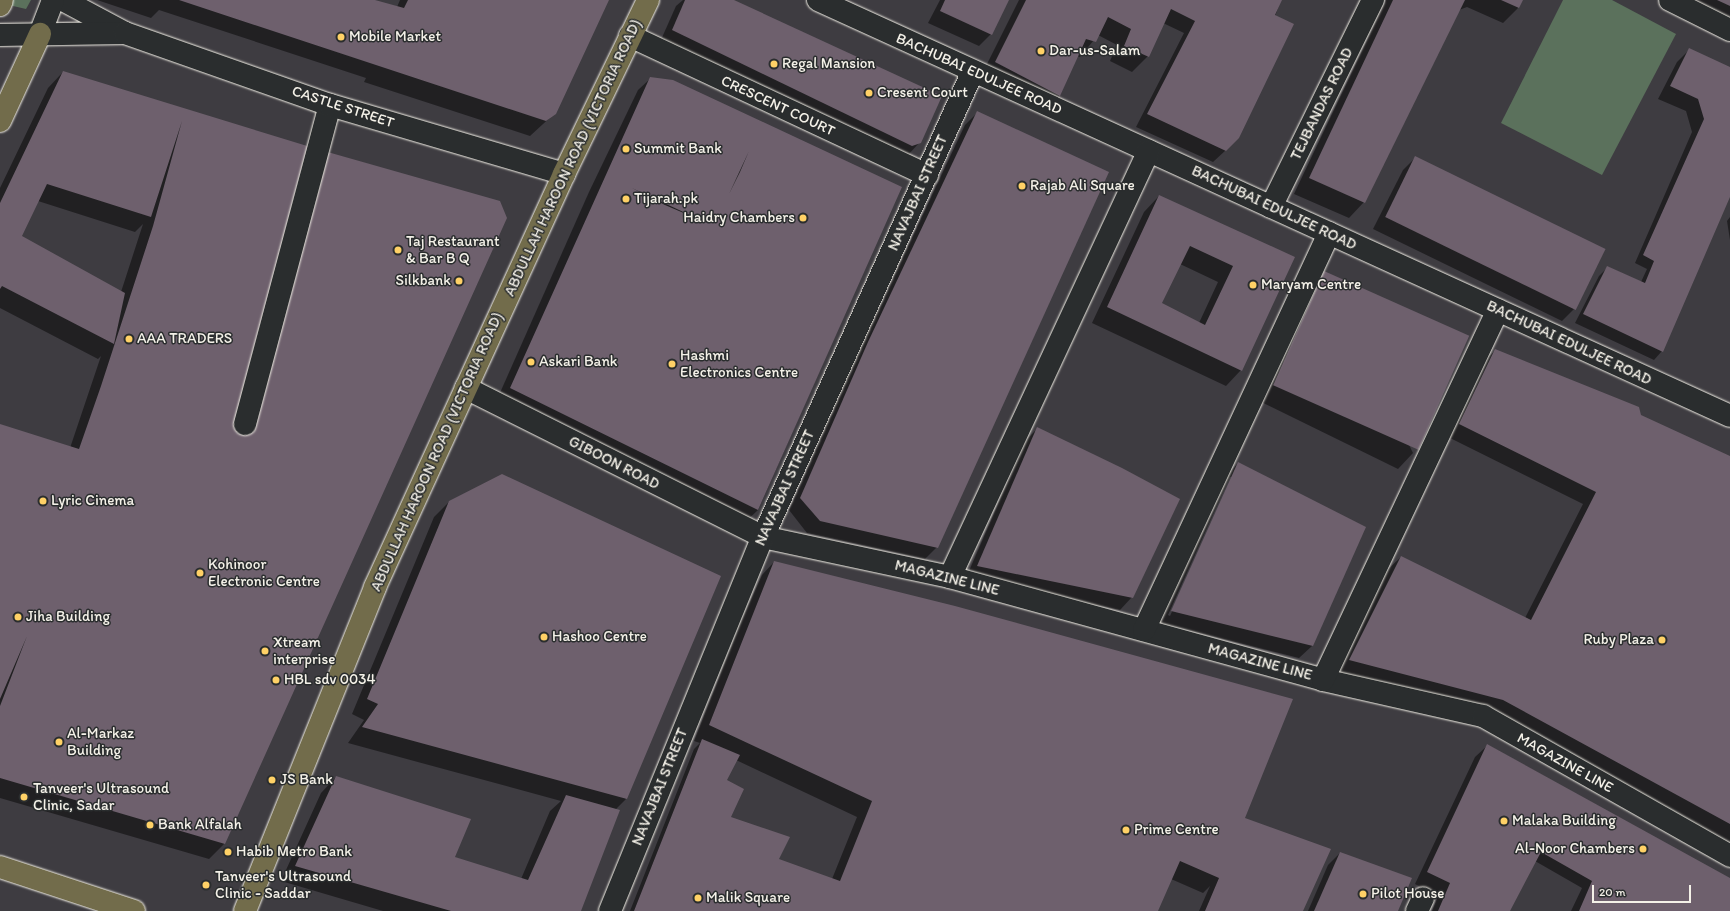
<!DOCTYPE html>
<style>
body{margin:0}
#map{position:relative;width:1730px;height:911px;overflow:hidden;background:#3e3c41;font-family:Itim,sans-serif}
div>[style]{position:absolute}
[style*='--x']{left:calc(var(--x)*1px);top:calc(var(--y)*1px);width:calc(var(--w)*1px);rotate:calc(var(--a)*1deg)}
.green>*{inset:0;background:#5b715c}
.shadow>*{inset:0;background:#0007}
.building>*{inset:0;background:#6e606d;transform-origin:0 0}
.roads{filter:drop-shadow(0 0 1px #f4f1e8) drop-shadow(0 0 1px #f4f1e8)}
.street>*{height:22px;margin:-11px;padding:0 11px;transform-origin:11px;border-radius:11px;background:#2a2d2e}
.secondary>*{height:22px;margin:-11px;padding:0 11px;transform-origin:11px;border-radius:11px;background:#2a2d2e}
.primary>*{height:22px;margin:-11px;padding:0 11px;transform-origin:11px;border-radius:11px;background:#726c4b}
.highway>*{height:22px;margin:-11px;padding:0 11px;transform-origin:11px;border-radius:11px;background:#726c4b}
.dots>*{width:11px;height:11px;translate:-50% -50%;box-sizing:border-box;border:2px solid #2a2d2e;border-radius:50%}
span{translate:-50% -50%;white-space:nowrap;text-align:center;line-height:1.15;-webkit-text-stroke:3px #2a2d2e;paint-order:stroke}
.poi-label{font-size:15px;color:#f4f1e8}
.left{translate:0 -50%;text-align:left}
.right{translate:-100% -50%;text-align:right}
.street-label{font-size:15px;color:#f4f1e8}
.scale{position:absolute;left:1592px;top:885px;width:99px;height:18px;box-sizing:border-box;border:2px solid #f4f1e8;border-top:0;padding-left:5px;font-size:12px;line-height:14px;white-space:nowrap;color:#f4f1e8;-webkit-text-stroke:3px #2a2d2e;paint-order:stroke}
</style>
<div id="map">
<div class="green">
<i style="clip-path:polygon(0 0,31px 0,26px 9px,0 3px)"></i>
<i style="clip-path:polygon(1563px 0,1612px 0,1676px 34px,1602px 175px,1501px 123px)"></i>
</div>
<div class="shadow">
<i style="clip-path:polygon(97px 0,371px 0,397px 7px,400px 0,607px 0,555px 113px,530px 136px,364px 82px,366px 78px,159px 10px,151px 18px)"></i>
<i style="clip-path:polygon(683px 0,731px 0,920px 142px,908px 155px,660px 42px,676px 6px)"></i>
<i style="clip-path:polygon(940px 0,1008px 0,991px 34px,979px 46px,928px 23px)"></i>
<i style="clip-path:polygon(1019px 0,1281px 0,1226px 150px,1213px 162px,1136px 127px,1184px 33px,1163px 23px,1148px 56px,1132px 72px,1110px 61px,1117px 45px,1098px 35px,1080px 57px,1077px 56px,1060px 95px,1044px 110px,980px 78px)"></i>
<i style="clip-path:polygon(1386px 0,1522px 0,1518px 8px,1503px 23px,1467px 7px,1459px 10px,1364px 202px,1349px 218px,1294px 194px)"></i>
<i style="clip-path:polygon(1693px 0,1730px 0,1730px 24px)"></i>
<i style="clip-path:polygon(1689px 50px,1730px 68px,1730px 194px,1662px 351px,1654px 360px,1575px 323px,1599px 276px,1608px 267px,1641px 282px,1647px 269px,1635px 263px,1692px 132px,1686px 111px,1658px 99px,1677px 62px)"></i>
<i style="clip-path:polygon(evenodd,63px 72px,316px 150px,224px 844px,209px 859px,0 798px,0 425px,70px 448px,101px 356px,98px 359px,0 308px,0 188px,48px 88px,63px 72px,38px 201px,135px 232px,143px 224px,121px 292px,20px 237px,38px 201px)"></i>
<i style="clip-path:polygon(651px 78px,900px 187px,758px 510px,742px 525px,495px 404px,589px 192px,638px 90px)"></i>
<i style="clip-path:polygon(977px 113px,937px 547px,925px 559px,807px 533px,789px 510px,856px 356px,965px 125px)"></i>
<i style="clip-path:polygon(1415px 158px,1574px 309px,1562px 321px,1373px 229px,1403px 170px)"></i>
<i style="clip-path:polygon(evenodd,1159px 196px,1293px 257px,1241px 370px,1226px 386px,1092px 323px,1144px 212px,1159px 196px,1180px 264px,1218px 282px,1199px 323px,1160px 304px,1180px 264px)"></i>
<i style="clip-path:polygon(1730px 217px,1730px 240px,1727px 221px)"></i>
<i style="clip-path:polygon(1324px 272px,1413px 453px,1398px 469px,1255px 399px,1309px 287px)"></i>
<i style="clip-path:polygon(1496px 350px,1730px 457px,1730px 848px,1488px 715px,1335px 675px,1385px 572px,1401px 557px,1525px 618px,1583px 504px,1448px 437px,1483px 362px)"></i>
<i style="clip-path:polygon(1037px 429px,1132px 597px,1120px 610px,966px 578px,1025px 441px)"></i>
<i style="clip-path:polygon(evenodd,1238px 463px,1364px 527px,1312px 646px,1299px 658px,1159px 623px,1226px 476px,1238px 463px,1230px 477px,1233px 477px,1170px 616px,1168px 615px,1230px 477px)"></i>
<i style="clip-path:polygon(449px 502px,626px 799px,615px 810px,580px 911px,383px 911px,281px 881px,321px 793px,336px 777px,453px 857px,521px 879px,550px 811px,561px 801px,348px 743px,364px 720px,352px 714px,434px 517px)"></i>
<i style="clip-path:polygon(evenodd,774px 562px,1240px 825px,1302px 911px,1199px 911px,1210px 886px,1203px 893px,1171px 879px,1157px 911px,630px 911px,694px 749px,700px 743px,694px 741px,742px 619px,762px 575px,774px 562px,736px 760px,857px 817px,832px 879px,778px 860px,728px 822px,726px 780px,736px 760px)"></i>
<i style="clip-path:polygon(1488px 745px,1730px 879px,1730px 911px,1571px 911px,1582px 888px,1535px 861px,1509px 911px,1432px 911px,1438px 896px,1415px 884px,1475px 757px)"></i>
<i style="clip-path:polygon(1340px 853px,1397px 911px,1308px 911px,1328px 865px)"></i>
</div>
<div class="building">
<i style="clip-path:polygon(179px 0,375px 0,404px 8px,408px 0,609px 0,556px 114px,546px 121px)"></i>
<i style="clip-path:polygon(685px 0,734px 0,942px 96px,921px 143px,912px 146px,672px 30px)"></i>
<i style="clip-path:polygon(945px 0,1009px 0,992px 35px,940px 11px)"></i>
<i style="clip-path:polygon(1026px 0,1282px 0,1275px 15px,1294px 24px,1239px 138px,1226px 151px,1147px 114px,1195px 21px,1171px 9px,1149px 57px,1124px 46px,1131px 29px,1108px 17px,1096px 42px,1086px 39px,1060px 96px,995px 62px)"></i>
<i style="clip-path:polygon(1393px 0,1465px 0,1365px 203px,1309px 178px)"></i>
<i style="clip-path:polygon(1501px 0,1523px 0,1519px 8px)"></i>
<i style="clip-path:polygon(1717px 0,1730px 0,1730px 6px)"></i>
<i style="clip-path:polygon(1689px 48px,1730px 67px,1730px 197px,1663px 352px,1583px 314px,1607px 266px,1645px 283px,1654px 261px,1643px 255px,1704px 119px,1698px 99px,1670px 86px)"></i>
<i style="clip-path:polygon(63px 71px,317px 149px,500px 201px,507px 218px,225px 844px,0 778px,0 706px,27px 636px,0 699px,0 424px,79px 449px,101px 386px,153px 226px,182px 121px,151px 217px,47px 184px,22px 236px,125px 293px,114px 344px,2px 286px,0 289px,0 203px)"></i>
<i style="clip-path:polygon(evenodd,650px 77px,673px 80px,902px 187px,758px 510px,510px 388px,650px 77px,749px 151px,740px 172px,729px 194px,749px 151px,650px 77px,632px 188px,694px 217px,693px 217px,665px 205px,632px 188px)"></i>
<i style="clip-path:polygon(977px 111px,1109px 172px,938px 548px,820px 521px,800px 498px,868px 342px)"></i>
<i style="left:1415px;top:156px;width:212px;height:68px;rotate:26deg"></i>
<i style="clip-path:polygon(evenodd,1159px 195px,1295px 257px,1242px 371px,1107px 307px,1159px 195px,1190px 246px,1233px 266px,1205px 325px,1162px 303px,1190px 246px)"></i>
<i style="left:1324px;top:271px;width:159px;height:125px;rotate:24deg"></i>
<i style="clip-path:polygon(1495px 349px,1639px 407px,1641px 415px,1730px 456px,1730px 824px,1503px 700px,1349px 660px,1401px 556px,1531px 620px,1596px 492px,1459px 424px)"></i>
<i style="clip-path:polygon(1037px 427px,1122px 468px,1180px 499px,1133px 598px,977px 566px)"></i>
<i style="clip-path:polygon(1238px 462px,1366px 527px,1313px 646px,1171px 611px)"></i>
<i style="clip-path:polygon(502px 474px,721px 576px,627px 799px,362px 727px,378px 704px,367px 699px,449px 501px)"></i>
<i style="clip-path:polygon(774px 561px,955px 606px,1293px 699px,1245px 818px,1331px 849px,1303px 911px,1205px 911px,1219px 878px,1180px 861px,1158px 911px,634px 911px,702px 739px,740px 755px,727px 780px,744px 789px,731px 817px,790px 837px,779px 859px,840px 881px,872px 801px,709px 725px)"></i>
<i style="clip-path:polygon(1487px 744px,1730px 878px,1730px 911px,1579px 911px,1592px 881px,1541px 852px,1510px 911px,1438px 911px,1450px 883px,1427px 872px)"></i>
<i style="clip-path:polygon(336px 776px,471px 819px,455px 857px,528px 880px,566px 795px,620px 810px,581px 911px,451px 911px,295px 866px)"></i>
<i style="clip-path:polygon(1340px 852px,1412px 878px,1398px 911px,1314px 911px)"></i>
</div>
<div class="roads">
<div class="street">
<i style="--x:818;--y:0;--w:1002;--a:24.52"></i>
<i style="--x:1670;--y:0;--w:67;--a:26.6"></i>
<i style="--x:630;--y:36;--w:328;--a:25.1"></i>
<i style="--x:1271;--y:207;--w:231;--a:-63.8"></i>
<i style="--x:466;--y:388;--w:332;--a:26.6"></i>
<i style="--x:763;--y:537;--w:191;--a:12.1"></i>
<i style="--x:950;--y:577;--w:387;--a:15.4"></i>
<i style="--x:1323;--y:680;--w:164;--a:12.7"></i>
<i style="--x:1483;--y:716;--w:284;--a:29.5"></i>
<i style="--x:245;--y:424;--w:330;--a:-75.1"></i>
<i style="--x:950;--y:577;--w:470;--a:-65"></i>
<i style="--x:1144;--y:630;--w:438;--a:-65"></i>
<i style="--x:1323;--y:680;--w:409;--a:-64.7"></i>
<i style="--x:610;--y:911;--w:404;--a:-67.8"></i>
<i style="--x:763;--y:537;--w:511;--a:-65.74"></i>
<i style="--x:1417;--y:911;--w:14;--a:-65"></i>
</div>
<div class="secondary">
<i style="--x:63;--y:0;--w:68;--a:28.1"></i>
<i style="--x:40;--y:34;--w:36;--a:-69"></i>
<i style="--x:0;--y:35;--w:125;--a:-0.9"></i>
<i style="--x:125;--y:33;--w:217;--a:19.4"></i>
<i style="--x:330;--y:105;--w:244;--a:16.4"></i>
</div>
<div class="primary">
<i style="--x:0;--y:5;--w:5;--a:-68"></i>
<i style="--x:0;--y:121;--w:96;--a:-65.3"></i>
<i style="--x:245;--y:911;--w:349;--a:-68.1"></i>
<i style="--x:375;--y:587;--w:454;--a:-65.4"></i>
<i style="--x:564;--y:174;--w:193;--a:-64.2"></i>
</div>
<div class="highway">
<i style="--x:0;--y:867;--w:141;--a:18.2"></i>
</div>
</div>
<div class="dots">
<i style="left:341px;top:37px;background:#ffd166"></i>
<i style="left:1041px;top:51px;background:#ffd166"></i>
<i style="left:774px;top:64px;background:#ffd166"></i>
<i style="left:869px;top:93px;background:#ffd166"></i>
<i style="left:626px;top:149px;background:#ffd166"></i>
<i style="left:1022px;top:186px;background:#ffd166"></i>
<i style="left:626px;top:199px;background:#ffd166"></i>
<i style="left:803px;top:218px;background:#ffd166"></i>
<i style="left:398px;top:250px;background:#ffd166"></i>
<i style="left:459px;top:281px;background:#ffd166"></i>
<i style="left:1253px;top:285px;background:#ffd166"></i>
<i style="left:129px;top:339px;background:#ffd166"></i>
<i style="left:531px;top:362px;background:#ffd166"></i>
<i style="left:672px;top:364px;background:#ffd166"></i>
<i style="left:43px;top:501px;background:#ffd166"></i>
<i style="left:200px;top:573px;background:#ffd166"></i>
<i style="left:18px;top:617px;background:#ffd166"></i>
<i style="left:544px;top:637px;background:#ffd166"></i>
<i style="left:1662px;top:640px;background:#ffd166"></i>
<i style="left:265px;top:651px;background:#ffd166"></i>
<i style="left:276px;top:680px;background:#ffd166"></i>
<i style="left:59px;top:742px;background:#ffd166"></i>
<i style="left:272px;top:780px;background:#ffd166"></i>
<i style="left:24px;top:797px;background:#ffd166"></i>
<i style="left:1504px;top:821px;background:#ffd166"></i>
<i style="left:150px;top:825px;background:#ffd166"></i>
<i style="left:1126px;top:830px;background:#ffd166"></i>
<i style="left:1643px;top:849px;background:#ffd166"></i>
<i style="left:228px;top:852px;background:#ffd166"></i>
<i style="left:206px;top:885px;background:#ffd166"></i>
<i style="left:1363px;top:894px;background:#ffd166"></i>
<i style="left:698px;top:898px;background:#ffd166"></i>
</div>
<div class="poi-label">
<span class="left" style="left:349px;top:37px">Mobile Market</span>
<span class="left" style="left:1049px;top:51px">Dar-us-Salam</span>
<span class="left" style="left:782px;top:64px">Regal Mansion</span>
<span class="left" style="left:877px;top:93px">Cresent Court</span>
<span class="left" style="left:634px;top:149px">Summit Bank</span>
<span class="left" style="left:1030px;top:186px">Rajab Ali Square</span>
<span class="left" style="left:634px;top:199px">Tijarah.pk</span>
<span class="right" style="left:795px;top:218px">Haidry Chambers</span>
<span class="left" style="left:406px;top:250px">Taj Restaurant<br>&amp; Bar B Q</span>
<span class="right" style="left:451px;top:281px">Silkbank</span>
<span class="left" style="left:1261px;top:285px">Maryam Centre</span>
<span class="left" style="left:137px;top:339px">AAA TRADERS</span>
<span class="left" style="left:680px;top:364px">Hashmi<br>Electronics Centre</span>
<span class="left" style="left:539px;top:362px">Askari Bank</span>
<span class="left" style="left:51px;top:501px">Lyric Cinema</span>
<span class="left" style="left:208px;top:573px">Kohinoor<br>Electronic Centre</span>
<span class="left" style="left:26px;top:617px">Jiha Building</span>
<span class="left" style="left:552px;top:637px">Hashoo Centre</span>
<span class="right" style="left:1654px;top:640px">Ruby Plaza</span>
<span class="left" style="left:273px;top:651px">Xtream<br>interprise</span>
<span class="left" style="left:284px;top:680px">HBL sdv 0034</span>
<span class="left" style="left:67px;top:742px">Al-Markaz<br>Building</span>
<span class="left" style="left:280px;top:780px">JS Bank</span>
<span class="left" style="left:33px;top:797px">Tanveer's Ultrasound<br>Clinic, Sadar</span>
<span class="left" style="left:1512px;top:821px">Malaka Building</span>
<span class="left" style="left:158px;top:825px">Bank Alfalah</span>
<span class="left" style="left:1134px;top:830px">Prime Centre</span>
<span class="right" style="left:1635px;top:849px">Al-Noor Chambers</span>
<span class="left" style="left:236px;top:852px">Habib Metro Bank</span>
<span class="left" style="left:215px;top:885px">Tanveer's Ultrasound<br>Clinic - Saddar</span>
<span class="left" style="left:1371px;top:894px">Pilot House</span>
<span class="left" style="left:706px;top:898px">Malik Square</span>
</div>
<div class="street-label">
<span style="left:979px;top:74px;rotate:24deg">BACHUBAI EDULJEE ROAD</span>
<span style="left:1322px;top:104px;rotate:-64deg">TEJBANDAS ROAD</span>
<span style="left:778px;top:106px;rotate:25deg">CRESCENT COURT</span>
<span style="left:343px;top:107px;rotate:18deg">CASTLE STREET</span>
<span style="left:573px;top:158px;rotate:-65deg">ABDULLAH HAROON ROAD (VICTORIA ROAD)</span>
<span style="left:918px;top:193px;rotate:-66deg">NAVAJBAI STREET</span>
<span style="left:1274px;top:208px;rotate:25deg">BACHUBAI EDULJEE ROAD</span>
<span style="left:1569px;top:343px;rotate:25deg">BACHUBAI EDULJEE ROAD</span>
<span style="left:437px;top:452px;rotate:-66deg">ABDULLAH HAROON ROAD (VICTORIA ROAD)</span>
<span style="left:614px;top:463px;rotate:27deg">GIBOON ROAD</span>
<span style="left:785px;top:488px;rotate:-66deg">NAVAJBAI STREET</span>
<span style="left:947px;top:578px;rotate:14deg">MAGAZINE LINE</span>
<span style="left:1260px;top:662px;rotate:15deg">MAGAZINE LINE</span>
<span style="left:1565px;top:763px;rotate:29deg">MAGAZINE LINE</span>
<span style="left:660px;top:787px;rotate:-68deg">NAVAJBAI STREET</span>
</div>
<div class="scale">20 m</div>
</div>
